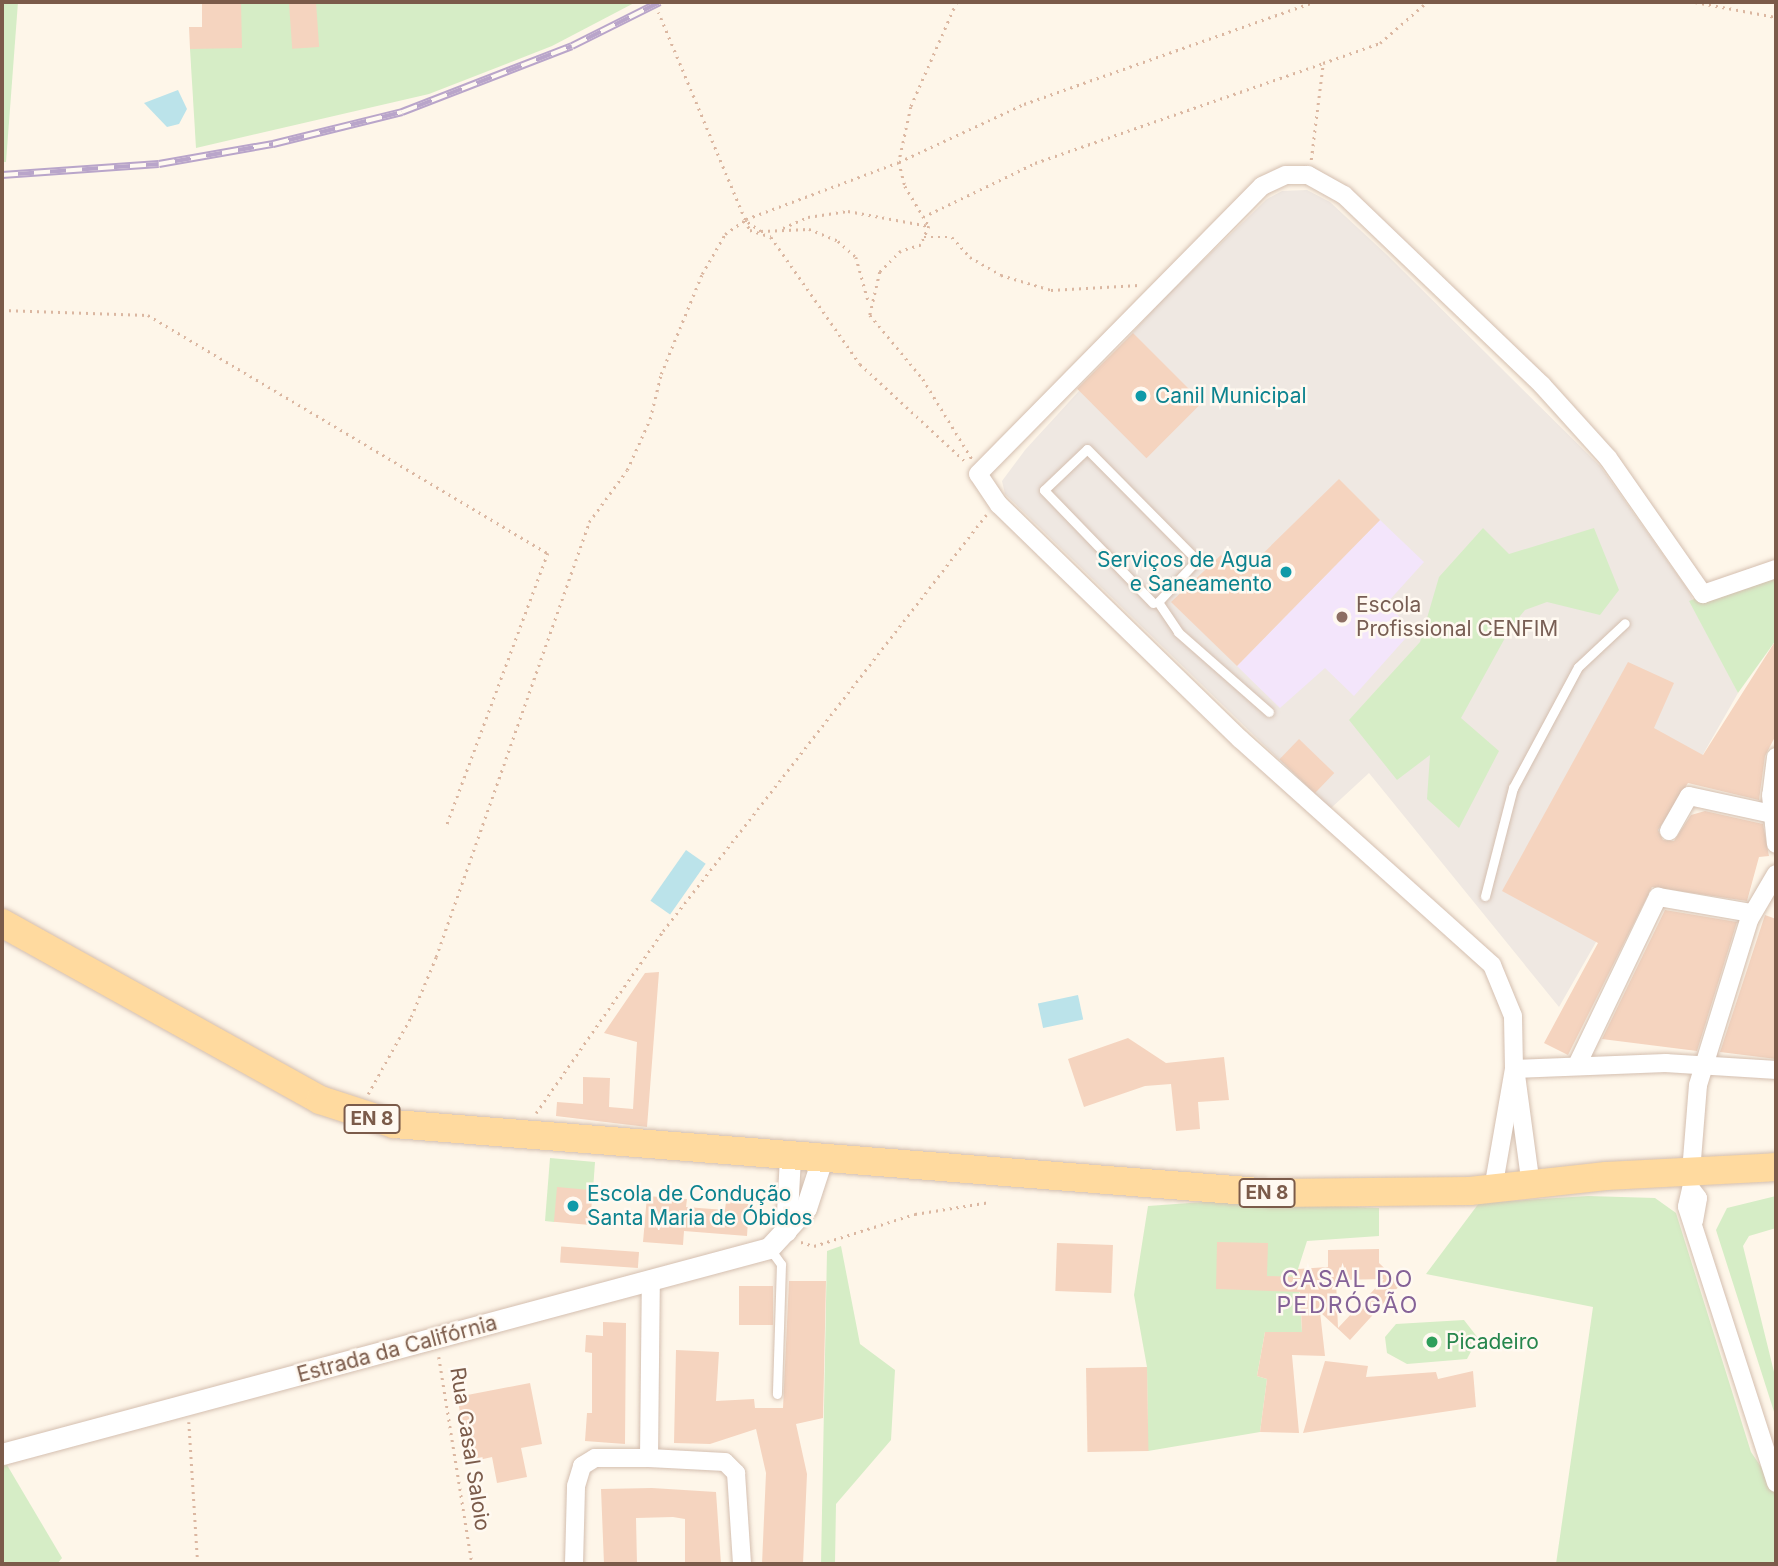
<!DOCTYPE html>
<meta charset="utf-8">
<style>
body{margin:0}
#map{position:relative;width:1778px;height:1566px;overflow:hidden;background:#fef6e9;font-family:Inter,sans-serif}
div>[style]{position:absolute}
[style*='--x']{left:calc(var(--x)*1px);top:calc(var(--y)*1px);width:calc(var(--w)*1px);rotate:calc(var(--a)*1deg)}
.industrial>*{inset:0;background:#efe8e2}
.education>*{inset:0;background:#f3e5fb}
.green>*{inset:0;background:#d6edc6}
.water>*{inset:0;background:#bbe3ea;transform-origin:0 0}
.building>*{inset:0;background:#f5d4bf;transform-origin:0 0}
.path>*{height:2.5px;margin-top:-1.25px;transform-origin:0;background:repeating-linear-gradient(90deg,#dbb7a1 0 2px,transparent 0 7px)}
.roads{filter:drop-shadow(0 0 2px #d4bfb0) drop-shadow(0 0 2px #d4bfb0)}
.service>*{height:9px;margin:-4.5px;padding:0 4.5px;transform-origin:4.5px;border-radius:4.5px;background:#fff}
.minor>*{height:18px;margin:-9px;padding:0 9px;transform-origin:9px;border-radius:9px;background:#fff}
.tertiary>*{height:21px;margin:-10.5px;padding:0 10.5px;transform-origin:10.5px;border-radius:10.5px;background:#fff}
.primary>*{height:28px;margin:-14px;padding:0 14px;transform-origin:14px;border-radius:14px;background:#ffda9f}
.rail>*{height:8px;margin-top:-4px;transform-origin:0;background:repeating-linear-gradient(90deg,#fff9f1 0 16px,#b9a5ca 0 32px);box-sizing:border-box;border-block:2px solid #b9a5ca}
.dots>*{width:19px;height:19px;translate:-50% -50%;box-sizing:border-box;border:4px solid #fff9f1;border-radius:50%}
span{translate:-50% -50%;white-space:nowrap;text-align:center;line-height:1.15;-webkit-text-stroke:5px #fff9f1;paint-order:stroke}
.shield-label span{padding:2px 5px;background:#fff9f1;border:2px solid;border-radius:5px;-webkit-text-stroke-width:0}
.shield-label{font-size:19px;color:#7b5b4a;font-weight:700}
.culture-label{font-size:21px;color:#0d838f}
.left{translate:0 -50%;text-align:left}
.right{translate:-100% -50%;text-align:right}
.education-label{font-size:21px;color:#785e54}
.leisure-label{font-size:21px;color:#27864d}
.street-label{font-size:21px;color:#7b5b4a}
.neighbourhood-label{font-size:23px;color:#856297;letter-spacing:2px}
.frame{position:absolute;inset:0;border:4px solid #7b5b4a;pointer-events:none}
</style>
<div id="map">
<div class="industrial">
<i style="clip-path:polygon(1307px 190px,1330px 202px,1386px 254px,1600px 466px,1688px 590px,1738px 693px,1559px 1007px,1369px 773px,1330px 809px,1005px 494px,1002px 481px,1025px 450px,1164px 298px,1267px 199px,1282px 191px)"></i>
</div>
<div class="education">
<i style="clip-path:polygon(1380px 520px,1424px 562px,1386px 604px,1413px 630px,1354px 696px,1325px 668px,1280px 708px,1237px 666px)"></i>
</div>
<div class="green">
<i style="clip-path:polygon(2px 2px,18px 2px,6px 162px,2px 162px)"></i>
<i style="clip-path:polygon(225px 2px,636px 2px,552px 46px,429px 94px,196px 148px,190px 49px)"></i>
<i style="clip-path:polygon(1483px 528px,1509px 554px,1594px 528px,1619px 590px,1600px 615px,1547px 602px,1525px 610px,1511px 627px,1461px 718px,1499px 751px,1459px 828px,1427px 799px,1430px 755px,1397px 780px,1349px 720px,1420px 642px,1439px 577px)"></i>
<i style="clip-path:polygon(1776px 569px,1776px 640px,1738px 693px,1689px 601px)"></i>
<i style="clip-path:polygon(550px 1158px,595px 1162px,593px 1190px,554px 1222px,545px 1221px)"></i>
<i style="clip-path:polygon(1588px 1196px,1655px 1198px,1676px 1213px,1751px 1452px,1776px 1489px,1776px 1564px,1556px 1564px,1593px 1307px,1426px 1274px,1479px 1203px)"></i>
<i style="clip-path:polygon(1776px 1196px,1776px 1228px,1749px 1236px,1743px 1246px,1776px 1380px,1776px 1418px,1716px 1230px,1727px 1208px)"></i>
<i style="clip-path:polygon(1217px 1201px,1379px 1208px,1379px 1236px,1307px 1241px,1298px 1269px,1302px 1332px,1265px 1332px,1257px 1376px,1267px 1379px,1260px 1432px,1148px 1451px,1147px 1367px,1134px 1295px,1148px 1206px)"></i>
<i style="clip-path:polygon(841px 1246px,860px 1344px,895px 1370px,891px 1440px,836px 1504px,835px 1564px,821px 1564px,827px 1251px)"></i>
<i style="clip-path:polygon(1464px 1320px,1478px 1338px,1467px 1359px,1407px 1364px,1387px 1353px,1385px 1337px,1396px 1324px)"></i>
<i style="clip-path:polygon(7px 1465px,62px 1558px,57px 1564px,2px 1564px,2px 1466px)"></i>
</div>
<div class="water">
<i style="clip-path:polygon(178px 90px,187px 109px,179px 124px,167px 127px,144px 103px)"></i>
<i style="left:686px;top:850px;width:24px;height:62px;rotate:35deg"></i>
<i style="left:1078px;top:995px;width:25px;height:41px;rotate:78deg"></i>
</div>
<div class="building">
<i style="clip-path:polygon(202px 2px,241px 2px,242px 48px,190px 49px,189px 27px,202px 27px)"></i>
<i style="left:316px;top:2px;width:45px;height:27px;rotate:86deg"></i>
<i style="left:1133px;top:333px;width:98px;height:79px;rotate:45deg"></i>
<i style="clip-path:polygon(1339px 479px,1380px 520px,1237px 666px,1171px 602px,1221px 555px,1241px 575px)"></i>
<i style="clip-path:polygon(1776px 640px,1776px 735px,1765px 756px,1759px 800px,1688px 783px,1658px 830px,1663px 840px,1674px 841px,1691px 815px,1705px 811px,1763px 824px,1769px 856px,1759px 857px,1747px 901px,1652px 887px,1568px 1055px,1544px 1043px,1598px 943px,1502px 891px,1628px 662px,1674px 683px,1654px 728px,1703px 755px)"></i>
<i style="left:1299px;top:739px;width:49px;height:28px;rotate:44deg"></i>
<i style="clip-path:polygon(1665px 910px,1737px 922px,1697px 1051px,1602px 1039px)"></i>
<i style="clip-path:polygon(1765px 915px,1776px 919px,1776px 1059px,1720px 1052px)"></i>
<i style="clip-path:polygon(659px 972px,647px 1127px,556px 1116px,557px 1102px,583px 1104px,583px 1077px,610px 1078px,609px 1107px,633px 1109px,637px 1042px,604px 1033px,645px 973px)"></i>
<i style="clip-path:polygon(1128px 1038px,1166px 1063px,1224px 1057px,1229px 1100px,1198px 1102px,1200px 1129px,1176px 1131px,1171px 1084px,1145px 1086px,1084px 1107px,1068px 1059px)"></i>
<i style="left:557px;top:1187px;width:36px;height:35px;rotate:5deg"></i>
<i style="clip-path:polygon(647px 1196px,687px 1199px,686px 1207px,725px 1210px,726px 1202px,749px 1204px,747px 1236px,684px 1231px,683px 1245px,643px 1242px)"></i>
<i style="clip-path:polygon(evenodd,1217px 1242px,1268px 1243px,1267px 1276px,1299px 1277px,1298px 1269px,1328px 1267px,1328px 1250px,1379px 1249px,1379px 1263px,1401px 1284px,1350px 1340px,1320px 1312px,1325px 1356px,1292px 1355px,1299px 1433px,1260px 1432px,1267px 1379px,1257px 1376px,1265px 1332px,1302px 1332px,1300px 1292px,1216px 1289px,1217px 1242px,1384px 1279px,1338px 1328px,1336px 1280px,1384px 1279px)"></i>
<i style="left:1057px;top:1243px;width:56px;height:48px;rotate:2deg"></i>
<i style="left:639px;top:1252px;width:16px;height:78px;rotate:94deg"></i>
<i style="clip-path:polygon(789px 1281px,826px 1281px,823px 1418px,796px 1424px,807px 1474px,803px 1564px,762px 1564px,766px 1473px,756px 1429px,710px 1444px,674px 1443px,676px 1350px,719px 1352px,716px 1401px,754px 1399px,755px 1408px,783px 1408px)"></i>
<i style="left:739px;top:1286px;width:34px;height:39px"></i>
<i style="clip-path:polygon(603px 1322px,626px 1323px,625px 1444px,585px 1441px,587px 1413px,592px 1413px,592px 1353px,585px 1352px,586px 1335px,603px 1336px)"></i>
<i style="clip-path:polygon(1325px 1361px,1368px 1366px,1366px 1377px,1436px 1372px,1438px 1379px,1473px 1371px,1476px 1407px,1303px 1433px)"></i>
<i style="left:1147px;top:1367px;width:84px;height:61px;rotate:89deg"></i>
<i style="clip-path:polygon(530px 1383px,542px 1444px,521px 1448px,527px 1477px,497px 1483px,492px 1457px,470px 1462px,457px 1397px)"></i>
<i style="clip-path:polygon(652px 1488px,716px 1492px,721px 1564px,685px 1564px,685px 1519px,673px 1517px,636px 1518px,637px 1564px,604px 1564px,601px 1489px)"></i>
</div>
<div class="path">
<i style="--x:957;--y:2;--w:115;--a:113.7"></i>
<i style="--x:911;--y:107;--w:56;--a:102.3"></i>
<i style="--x:899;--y:162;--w:25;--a:76"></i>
<i style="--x:905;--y:186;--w:47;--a:59"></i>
<i style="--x:929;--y:226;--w:21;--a:113"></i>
<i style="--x:921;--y:245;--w:21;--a:163"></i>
<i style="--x:901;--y:251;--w:30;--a:135"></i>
<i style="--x:880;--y:272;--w:44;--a:103.1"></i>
<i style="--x:870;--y:315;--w:83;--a:50.4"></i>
<i style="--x:923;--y:379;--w:94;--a:58.5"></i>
<i style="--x:1695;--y:2;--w:82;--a:10.5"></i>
<i style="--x:1311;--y:160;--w:98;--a:-82.9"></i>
<i style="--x:1323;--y:63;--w:60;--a:-19.3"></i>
<i style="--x:1380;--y:43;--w:62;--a:-41.1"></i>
<i style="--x:923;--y:217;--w:124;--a:-25.7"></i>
<i style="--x:1035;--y:163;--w:305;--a:-19.1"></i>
<i style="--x:746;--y:219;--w:163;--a:-20.4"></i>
<i style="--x:899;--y:162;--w:138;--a:-24.9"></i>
<i style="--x:1024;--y:104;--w:307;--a:-19.4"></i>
<i style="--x:745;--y:220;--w:11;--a:63"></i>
<i style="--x:750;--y:230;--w:22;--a:18"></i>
<i style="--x:771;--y:237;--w:155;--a:55"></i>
<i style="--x:860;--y:364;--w:144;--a:42.8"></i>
<i style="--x:748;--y:222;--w:16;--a:35"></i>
<i style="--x:761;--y:231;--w:48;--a:-2.4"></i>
<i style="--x:809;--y:229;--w:31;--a:22"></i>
<i style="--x:838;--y:241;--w:24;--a:42"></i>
<i style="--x:856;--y:257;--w:45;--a:74.4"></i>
<i style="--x:783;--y:228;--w:27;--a:-24"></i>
<i style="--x:808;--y:217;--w:40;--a:-8.5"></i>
<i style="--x:848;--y:211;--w:82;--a:10.5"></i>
<i style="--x:924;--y:237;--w:28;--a:0"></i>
<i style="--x:952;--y:237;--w:27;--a:48"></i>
<i style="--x:970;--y:257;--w:36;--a:30"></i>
<i style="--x:1001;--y:275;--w:52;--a:16.7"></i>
<i style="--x:1051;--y:290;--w:88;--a:-3.3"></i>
<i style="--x:2;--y:310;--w:146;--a:2"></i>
<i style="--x:148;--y:315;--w:465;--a:30.8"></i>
<i style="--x:548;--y:553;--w:290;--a:110.4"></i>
<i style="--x:368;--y:1094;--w:88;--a:-60.8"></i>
<i style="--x:411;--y:1017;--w:65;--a:-67.4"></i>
<i style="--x:436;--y:957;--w:461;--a:-70.6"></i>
<i style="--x:589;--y:522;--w:64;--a:-53.8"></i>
<i style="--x:627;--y:470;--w:56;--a:-65.7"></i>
<i style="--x:650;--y:419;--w:46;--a:-76.3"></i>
<i style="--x:661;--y:374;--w:108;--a:-67.7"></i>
<i style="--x:702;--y:274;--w:46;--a:-60.1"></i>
<i style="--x:725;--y:234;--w:24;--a:-35"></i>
<i style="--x:745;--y:220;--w:225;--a:-112.7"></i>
<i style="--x:536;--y:1113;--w:222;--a:-55.1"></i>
<i style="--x:663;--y:931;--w:527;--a:-52.17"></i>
<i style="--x:801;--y:1242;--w:14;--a:17"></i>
<i style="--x:814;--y:1246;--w:106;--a:-17.6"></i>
<i style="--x:915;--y:1214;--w:76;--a:-9.1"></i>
<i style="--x:439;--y:1357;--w:210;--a:80.9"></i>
<i style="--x:189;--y:1422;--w:142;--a:86.4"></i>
</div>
<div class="roads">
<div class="service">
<i style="--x:1153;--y:603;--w:157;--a:-134"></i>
<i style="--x:1044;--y:490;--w:59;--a:-43.6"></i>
<i style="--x:1087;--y:449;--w:156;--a:45.3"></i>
<i style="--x:1197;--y:560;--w:57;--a:132.9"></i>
<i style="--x:1158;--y:602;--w:36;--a:56"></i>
<i style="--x:1178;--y:632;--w:121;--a:41.3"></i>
<i style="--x:1485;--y:896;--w:112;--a:-75.5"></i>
<i style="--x:1513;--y:788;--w:137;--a:-61.8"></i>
<i style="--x:1578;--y:667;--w:64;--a:-43.1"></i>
<i style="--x:770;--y:1249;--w:19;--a:54"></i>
<i style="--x:781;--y:1264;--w:130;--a:91.8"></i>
</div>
<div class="minor">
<i style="--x:1776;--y:757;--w:38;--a:97"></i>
<i style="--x:1771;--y:795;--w:49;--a:84.2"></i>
<i style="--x:1669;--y:831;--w:40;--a:-60.3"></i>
<i style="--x:1689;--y:796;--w:85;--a:12.2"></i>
<i style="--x:1577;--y:1065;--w:187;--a:-64.3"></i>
<i style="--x:1658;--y:897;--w:95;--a:9.7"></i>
<i style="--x:1514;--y:1069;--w:152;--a:-2.3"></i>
<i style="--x:1666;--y:1063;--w:110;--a:3.6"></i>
<i style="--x:1516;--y:1075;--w:112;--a:82.3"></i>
<i style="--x:1691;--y:1172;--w:87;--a:-85.4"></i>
<i style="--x:1698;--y:1085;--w:173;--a:-72.8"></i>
<i style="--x:1749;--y:920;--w:53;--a:-59.6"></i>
<i style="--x:1493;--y:1189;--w:122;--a:-80.1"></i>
<i style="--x:1514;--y:1069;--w:53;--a:-91.1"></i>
<i style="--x:1513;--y:1016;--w:55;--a:-112.4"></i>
<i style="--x:1492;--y:965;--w:338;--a:-138.1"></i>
<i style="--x:1240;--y:739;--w:336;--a:-135.8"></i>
<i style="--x:999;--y:505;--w:37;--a:-124"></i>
<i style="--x:978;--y:474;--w:404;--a:-45.4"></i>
<i style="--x:1262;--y:186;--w:26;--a:-25"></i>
<i style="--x:1286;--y:175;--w:22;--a:0"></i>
<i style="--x:1308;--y:175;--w:41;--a:29.1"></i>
<i style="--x:1344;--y:195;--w:274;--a:43.8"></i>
<i style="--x:1542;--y:385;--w:98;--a:47.9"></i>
<i style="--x:1608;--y:458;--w:166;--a:55.1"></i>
<i style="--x:1703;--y:594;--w:77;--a:-18.9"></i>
<i style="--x:1694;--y:1221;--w:23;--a:-80"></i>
<i style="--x:1698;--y:1198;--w:11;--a:-128"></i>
<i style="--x:1691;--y:1189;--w:18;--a:103"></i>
<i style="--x:1687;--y:1207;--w:290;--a:72.1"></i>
<i style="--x:649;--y:1458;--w:76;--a:3"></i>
<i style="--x:725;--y:1462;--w:16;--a:45"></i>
<i style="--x:736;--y:1473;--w:91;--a:86.2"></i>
<i style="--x:574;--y:1564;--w:78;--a:-88.5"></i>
<i style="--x:576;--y:1486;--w:21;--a:-73"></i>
<i style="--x:582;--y:1466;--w:15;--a:-32"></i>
<i style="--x:595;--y:1458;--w:54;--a:0"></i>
<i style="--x:649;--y:1458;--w:177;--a:-89.4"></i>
</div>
<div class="tertiary">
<i style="--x:786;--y:1231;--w:74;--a:-86.9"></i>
<i style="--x:2;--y:1454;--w:794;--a:-15.03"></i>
<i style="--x:769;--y:1248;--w:54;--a:-47.2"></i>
<i style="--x:806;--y:1208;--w:52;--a:-71.9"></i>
</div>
<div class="primary">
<i style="--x:2;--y:923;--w:364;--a:29.1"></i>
<i style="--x:320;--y:1100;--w:78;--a:18"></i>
<i style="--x:394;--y:1124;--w:882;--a:4.49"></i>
<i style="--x:1273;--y:1193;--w:197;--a:-0.6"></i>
<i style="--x:1470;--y:1191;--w:137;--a:-6.3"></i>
<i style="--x:1606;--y:1176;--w:170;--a:-3"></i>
</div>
</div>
<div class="rail">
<i style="--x:2;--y:175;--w:157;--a:-4"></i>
<i style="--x:159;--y:164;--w:116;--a:-10"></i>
<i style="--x:273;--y:144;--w:133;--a:-13.9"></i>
<i style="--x:402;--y:112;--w:182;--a:-21.2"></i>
<i style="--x:572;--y:46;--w:98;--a:-26.6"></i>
</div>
<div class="dots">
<i style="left:1141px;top:396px;background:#0f9aa8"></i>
<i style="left:1286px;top:572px;background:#0f9aa8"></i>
<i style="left:1342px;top:617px;background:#8d6e63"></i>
<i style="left:573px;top:1206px;background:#0f9aa8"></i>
<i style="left:1432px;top:1342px;background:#2e9e5b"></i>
</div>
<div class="shield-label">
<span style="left:372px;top:1119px">EN 8</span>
<span style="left:1267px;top:1193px">EN 8</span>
</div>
<div class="culture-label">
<span class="left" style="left:1155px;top:396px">Canil Municipal</span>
<span class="right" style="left:1272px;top:572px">Serviços de Agua<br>e Saneamento</span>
<span class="left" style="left:587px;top:1206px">Escola de Condução<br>Santa Maria de Óbidos</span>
</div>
<div class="education-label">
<span class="left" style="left:1356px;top:617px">Escola<br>Profissional CENFIM</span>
</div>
<div class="leisure-label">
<span class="left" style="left:1446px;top:1342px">Picadeiro</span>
</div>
<div class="street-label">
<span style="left:397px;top:1349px;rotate:-15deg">Estrada da Califórnia</span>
<span style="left:470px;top:1449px;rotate:81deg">Rua Casal Saloio</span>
</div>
<div class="neighbourhood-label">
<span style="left:1348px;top:1292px">CASAL DO<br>PEDRÓGÃO</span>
</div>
<div class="frame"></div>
</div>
